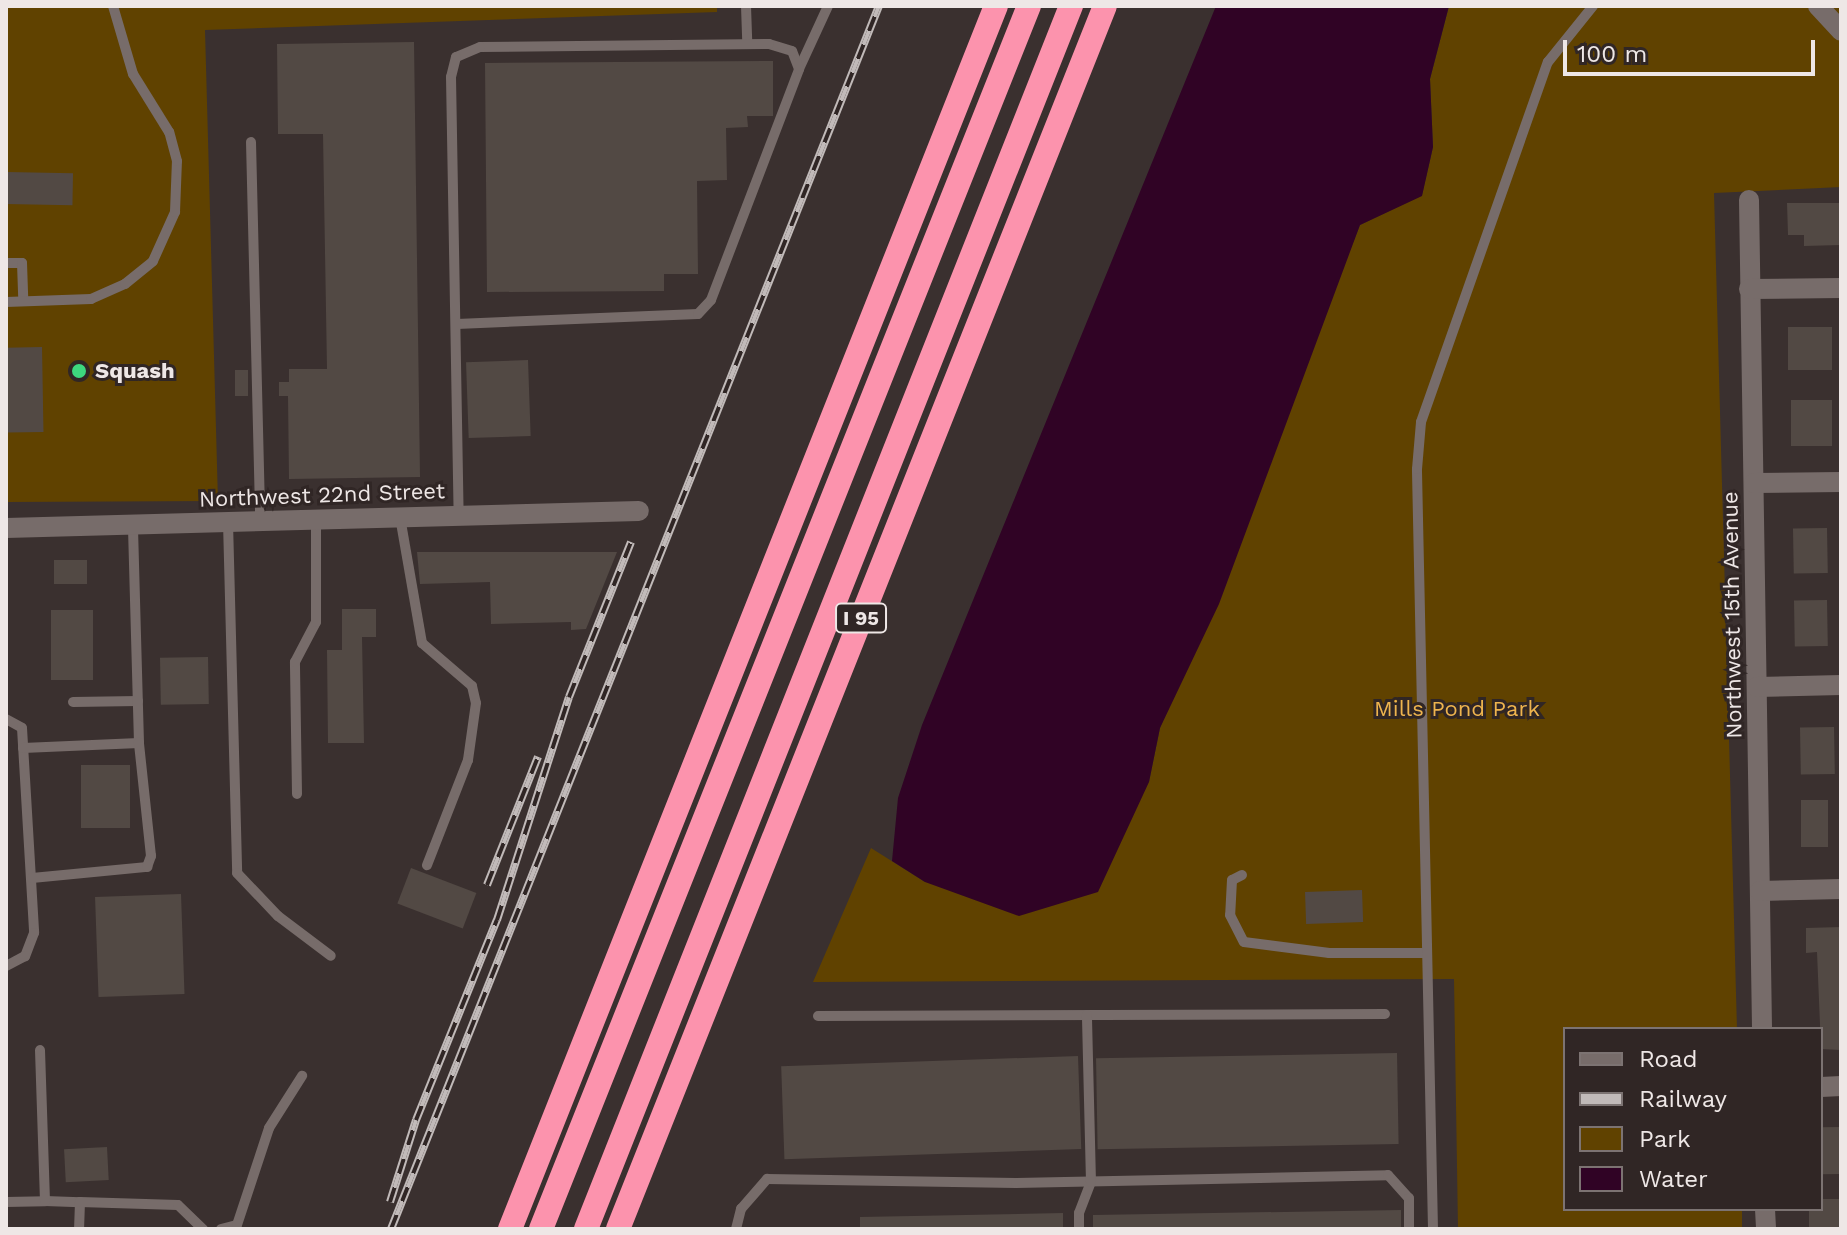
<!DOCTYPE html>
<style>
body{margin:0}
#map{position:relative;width:1847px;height:1235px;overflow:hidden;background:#3a302f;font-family:"Work Sans",sans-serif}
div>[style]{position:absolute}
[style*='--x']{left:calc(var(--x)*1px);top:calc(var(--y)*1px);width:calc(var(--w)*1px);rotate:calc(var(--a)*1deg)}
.green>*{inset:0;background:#604200}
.water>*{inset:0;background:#300325}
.building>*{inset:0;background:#524944;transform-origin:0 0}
.service>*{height:10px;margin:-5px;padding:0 5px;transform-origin:5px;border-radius:5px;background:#776c6a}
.minor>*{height:20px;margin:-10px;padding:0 10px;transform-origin:10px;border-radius:10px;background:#776c6a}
.motorway>*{height:24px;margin:-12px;padding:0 12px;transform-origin:12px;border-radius:12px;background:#fc93ad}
.rail>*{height:8px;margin-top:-4px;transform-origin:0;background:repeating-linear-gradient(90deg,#302625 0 15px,#c1bab9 0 30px);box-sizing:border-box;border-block:2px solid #c1bab9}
.dots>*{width:22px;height:22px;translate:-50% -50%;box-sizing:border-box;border:4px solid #302625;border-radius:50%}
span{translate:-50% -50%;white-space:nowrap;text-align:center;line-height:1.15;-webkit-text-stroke:6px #302625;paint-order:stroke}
.shield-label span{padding:2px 6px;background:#302625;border:2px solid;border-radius:6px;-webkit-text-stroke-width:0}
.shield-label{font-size:20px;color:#eee7e6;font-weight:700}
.poi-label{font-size:22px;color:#eee7e6;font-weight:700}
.left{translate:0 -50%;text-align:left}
.street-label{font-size:22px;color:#eee7e6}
.park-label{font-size:22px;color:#eeb44e}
.frame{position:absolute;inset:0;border:8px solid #eee7e6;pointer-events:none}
.legend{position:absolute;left:1563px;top:1027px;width:260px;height:184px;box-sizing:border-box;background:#302625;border:2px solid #7c7372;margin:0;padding:10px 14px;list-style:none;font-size:24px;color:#eee7e6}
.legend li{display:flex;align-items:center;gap:16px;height:40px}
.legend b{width:40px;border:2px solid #7c7372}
.scale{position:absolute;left:1563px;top:40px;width:252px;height:36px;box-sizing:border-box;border:4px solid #eee7e6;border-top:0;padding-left:10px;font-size:24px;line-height:28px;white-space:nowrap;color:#eee7e6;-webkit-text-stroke:6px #302625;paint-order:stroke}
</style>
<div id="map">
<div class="green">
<i style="clip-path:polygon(6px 6px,717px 6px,717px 12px,205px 30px,218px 501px,6px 502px)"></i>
<i style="clip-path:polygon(1449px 6px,1841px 6px,1841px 187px,1714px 193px,1737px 1029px,1565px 1029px,1565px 1209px,1742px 1209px,1742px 1229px,1458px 1229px,1454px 979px,813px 982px,871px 848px,925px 882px,1149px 782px,1160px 728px,1360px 225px,1422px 195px,1433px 147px,1430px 79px)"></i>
</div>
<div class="water">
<i style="clip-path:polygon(1216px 6px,1449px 6px,1430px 79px,1433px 147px,1422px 196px,1360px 225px,1219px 604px,1160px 728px,1149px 782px,1098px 892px,1019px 916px,925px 882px,892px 861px,898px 798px,922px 725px)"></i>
</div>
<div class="building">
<i style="clip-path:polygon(414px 42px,420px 477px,289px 479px,288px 396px,279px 396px,279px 382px,289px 382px,289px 369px,327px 369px,323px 134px,278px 134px,277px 44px)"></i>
<i style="clip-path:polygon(773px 61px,773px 116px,747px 116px,748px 127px,726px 128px,727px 180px,697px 181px,698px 274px,664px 274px,664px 291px,487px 292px,485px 63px)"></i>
<i style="left:6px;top:172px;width:67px;height:32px;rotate:1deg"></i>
<i style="clip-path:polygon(1787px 203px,1841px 203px,1841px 245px,1804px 246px,1804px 235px,1788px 235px)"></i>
<i style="left:1832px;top:327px;width:43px;height:44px;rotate:90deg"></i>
<i style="left:42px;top:347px;width:85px;height:36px;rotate:89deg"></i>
<i style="left:528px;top:360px;width:76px;height:62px;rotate:88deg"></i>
<i style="left:235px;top:370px;width:13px;height:26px"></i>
<i style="left:1832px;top:400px;width:46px;height:41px;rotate:90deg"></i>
<i style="left:1827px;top:528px;width:45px;height:34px;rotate:89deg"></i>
<i style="clip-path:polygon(417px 552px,617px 552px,586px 629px,571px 630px,571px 622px,491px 624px,490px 582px,420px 584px)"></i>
<i style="left:54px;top:560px;width:33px;height:24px"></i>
<i style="left:1827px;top:600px;width:46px;height:33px;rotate:89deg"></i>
<i style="clip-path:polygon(342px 609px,376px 609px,376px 637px,362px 637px,364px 743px,328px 743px,327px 650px,342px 650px)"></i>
<i style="left:51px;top:610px;width:42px;height:70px"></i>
<i style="left:208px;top:657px;width:47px;height:48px;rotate:89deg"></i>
<i style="left:1834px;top:727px;width:47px;height:34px;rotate:89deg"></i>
<i style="left:81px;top:765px;width:49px;height:63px"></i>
<i style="left:1801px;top:800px;width:27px;height:47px"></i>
<i style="left:411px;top:868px;width:70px;height:38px;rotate:21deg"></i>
<i style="left:1362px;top:890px;width:32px;height:57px;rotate:88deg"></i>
<i style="left:181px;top:894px;width:100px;height:86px;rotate:88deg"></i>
<i style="clip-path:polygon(1841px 927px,1840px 1050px,1821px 1049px,1817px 952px,1806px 953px,1806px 928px)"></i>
<i style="left:1397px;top:1053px;width:91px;height:301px;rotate:89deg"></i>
<i style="left:1078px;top:1056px;width:93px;height:297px;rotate:88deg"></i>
<i style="left:1840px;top:1127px;width:47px;height:19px;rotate:89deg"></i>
<i style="left:107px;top:1147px;width:33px;height:43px;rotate:87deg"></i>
<i style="clip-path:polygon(1821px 1199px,1840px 1199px,1840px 1229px,1809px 1229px,1809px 1209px,1821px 1209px)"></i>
<i style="clip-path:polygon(1401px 1210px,1401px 1229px,1093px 1229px,1093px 1215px)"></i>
<i style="clip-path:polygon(1063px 1213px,1063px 1229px,860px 1229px,860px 1217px)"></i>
</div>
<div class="service">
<i style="--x:746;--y:6;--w:38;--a:88"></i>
<i style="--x:799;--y:69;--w:69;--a:-65.3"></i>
<i style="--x:251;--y:142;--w:379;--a:88.6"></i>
<i style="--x:6;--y:263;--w:16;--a:0"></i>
<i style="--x:22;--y:263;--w:38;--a:88"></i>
<i style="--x:6;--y:302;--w:85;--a:-2"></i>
<i style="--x:91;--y:299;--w:37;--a:-24"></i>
<i style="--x:125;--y:284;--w:36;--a:-39"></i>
<i style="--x:153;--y:261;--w:54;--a:-65.8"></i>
<i style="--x:175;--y:212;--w:51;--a:-87.8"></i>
<i style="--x:177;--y:161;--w:30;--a:-105"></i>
<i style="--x:169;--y:132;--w:68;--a:-121.8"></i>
<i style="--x:133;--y:74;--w:71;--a:-106.4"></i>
<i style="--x:457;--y:324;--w:241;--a:-2.4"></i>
<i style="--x:698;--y:314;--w:19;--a:-47"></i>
<i style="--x:711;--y:300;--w:247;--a:-69.1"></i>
<i style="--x:799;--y:69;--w:19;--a:-111"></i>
<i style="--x:792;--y:51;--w:24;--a:-163"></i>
<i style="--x:769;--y:44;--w:289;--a:179.4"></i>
<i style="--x:480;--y:47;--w:26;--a:157"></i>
<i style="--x:456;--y:57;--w:21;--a:104"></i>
<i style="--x:451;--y:77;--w:439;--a:89"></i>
<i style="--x:400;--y:517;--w:128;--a:80.1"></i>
<i style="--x:422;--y:643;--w:66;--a:40.7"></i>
<i style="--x:472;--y:686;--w:17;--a:77"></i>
<i style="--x:476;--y:703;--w:58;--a:98"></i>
<i style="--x:468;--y:760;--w:113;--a:111.3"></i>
<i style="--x:228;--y:522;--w:351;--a:88.5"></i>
<i style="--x:237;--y:873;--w:59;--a:46.4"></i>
<i style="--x:278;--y:916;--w:66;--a:37"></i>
<i style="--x:73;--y:702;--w:65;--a:-0.9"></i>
<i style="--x:6;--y:719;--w:18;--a:29"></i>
<i style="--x:22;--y:728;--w:205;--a:86.6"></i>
<i style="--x:34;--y:933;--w:25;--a:111"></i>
<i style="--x:25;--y:956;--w:21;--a:152"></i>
<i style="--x:23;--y:748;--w:116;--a:-2.5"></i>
<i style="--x:139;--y:743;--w:218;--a:-91.6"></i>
<i style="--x:297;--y:794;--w:132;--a:-90.9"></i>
<i style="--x:295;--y:662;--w:45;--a:-62.3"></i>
<i style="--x:316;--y:622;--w:102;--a:-90"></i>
<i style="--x:1242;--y:875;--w:11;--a:153"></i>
<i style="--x:1232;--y:880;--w:35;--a:93"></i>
<i style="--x:1230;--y:915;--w:30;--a:63"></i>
<i style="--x:1244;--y:942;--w:86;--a:7.4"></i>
<i style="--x:1329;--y:953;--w:95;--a:0"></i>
<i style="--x:32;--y:878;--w:116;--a:-5.5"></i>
<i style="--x:147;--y:867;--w:12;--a:-70"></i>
<i style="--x:151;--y:856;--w:114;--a:-96.1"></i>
<i style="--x:818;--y:1016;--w:567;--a:-0.2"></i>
<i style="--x:45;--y:1201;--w:35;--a:2"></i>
<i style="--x:80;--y:1202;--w:27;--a:92"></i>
<i style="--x:6;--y:1202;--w:39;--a:-1"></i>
<i style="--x:45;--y:1201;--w:151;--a:-91.9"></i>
<i style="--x:80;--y:1202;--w:98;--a:1.8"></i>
<i style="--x:178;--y:1205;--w:35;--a:44"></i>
<i style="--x:221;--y:1229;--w:16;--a:-14"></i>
<i style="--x:237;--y:1225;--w:102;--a:-71.7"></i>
<i style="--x:269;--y:1128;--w:62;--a:-57.6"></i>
<i style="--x:736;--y:1229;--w:21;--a:-76"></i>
<i style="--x:741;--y:1209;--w:40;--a:-49"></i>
<i style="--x:767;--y:1179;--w:249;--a:0.9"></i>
<i style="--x:1016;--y:1183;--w:372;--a:-1.2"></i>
<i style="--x:1388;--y:1175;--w:31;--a:48"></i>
<i style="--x:1409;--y:1198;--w:31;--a:90"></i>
<i style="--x:1079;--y:1229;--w:16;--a:-90"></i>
<i style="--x:1079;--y:1213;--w:33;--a:-69"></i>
<i style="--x:1091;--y:1182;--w:167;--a:-91.4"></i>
<i style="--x:1433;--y:1229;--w:760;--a:-91.21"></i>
<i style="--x:1417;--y:469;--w:47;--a:-85.1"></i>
<i style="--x:1421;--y:422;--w:382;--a:-70.6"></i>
<i style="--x:1548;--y:62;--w:72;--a:-51.2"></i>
</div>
<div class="minor">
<i style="--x:1818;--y:6;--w:34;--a:47"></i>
<i style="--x:1749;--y:200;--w:829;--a:89.1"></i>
<i style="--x:1749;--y:289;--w:92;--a:-0.6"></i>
<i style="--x:1754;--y:483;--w:87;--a:-0.7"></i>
<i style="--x:6;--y:528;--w:633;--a:-1.54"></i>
<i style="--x:1757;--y:687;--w:84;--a:-1.4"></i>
<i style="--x:1760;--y:891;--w:81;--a:-1.4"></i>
<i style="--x:1821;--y:1087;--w:20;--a:-3"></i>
<i style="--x:1765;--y:1209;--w:20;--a:87"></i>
</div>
<div class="motorway">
<i style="--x:510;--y:1229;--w:1316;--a:-68.33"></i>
<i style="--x:541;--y:1229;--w:1317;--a:-68.25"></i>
<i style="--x:586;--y:1229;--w:1316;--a:-68.37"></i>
<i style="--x:618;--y:1229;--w:1316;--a:-68.29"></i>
</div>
<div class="rail">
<i style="--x:487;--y:885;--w:138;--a:-68.3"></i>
<i style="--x:390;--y:1202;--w:86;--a:-72.4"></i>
<i style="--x:416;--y:1120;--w:216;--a:-68"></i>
<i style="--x:497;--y:920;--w:234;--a:-72.1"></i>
<i style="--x:569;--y:697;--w:167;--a:-68.2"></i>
<i style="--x:391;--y:1229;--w:1317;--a:-68.25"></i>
</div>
<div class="dots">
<i style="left:79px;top:371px;background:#3dd77e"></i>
</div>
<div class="shield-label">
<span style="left:861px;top:618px">I 95</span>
</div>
<div class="poi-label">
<span class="left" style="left:95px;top:371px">Squash</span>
</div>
<div class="street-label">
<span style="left:322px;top:495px;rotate:-2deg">Northwest 22nd Street</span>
<span style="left:1732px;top:615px;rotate:-91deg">Northwest 15th Avenue</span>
</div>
<div class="park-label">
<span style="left:1457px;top:709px">Mills Pond Park</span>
</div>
<div class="frame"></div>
<ul class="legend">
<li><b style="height:10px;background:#776c6a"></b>Road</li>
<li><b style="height:10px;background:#c1bab9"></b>Railway</li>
<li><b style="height:22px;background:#604200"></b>Park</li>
<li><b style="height:22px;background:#300325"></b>Water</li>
</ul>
<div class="scale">100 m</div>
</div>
